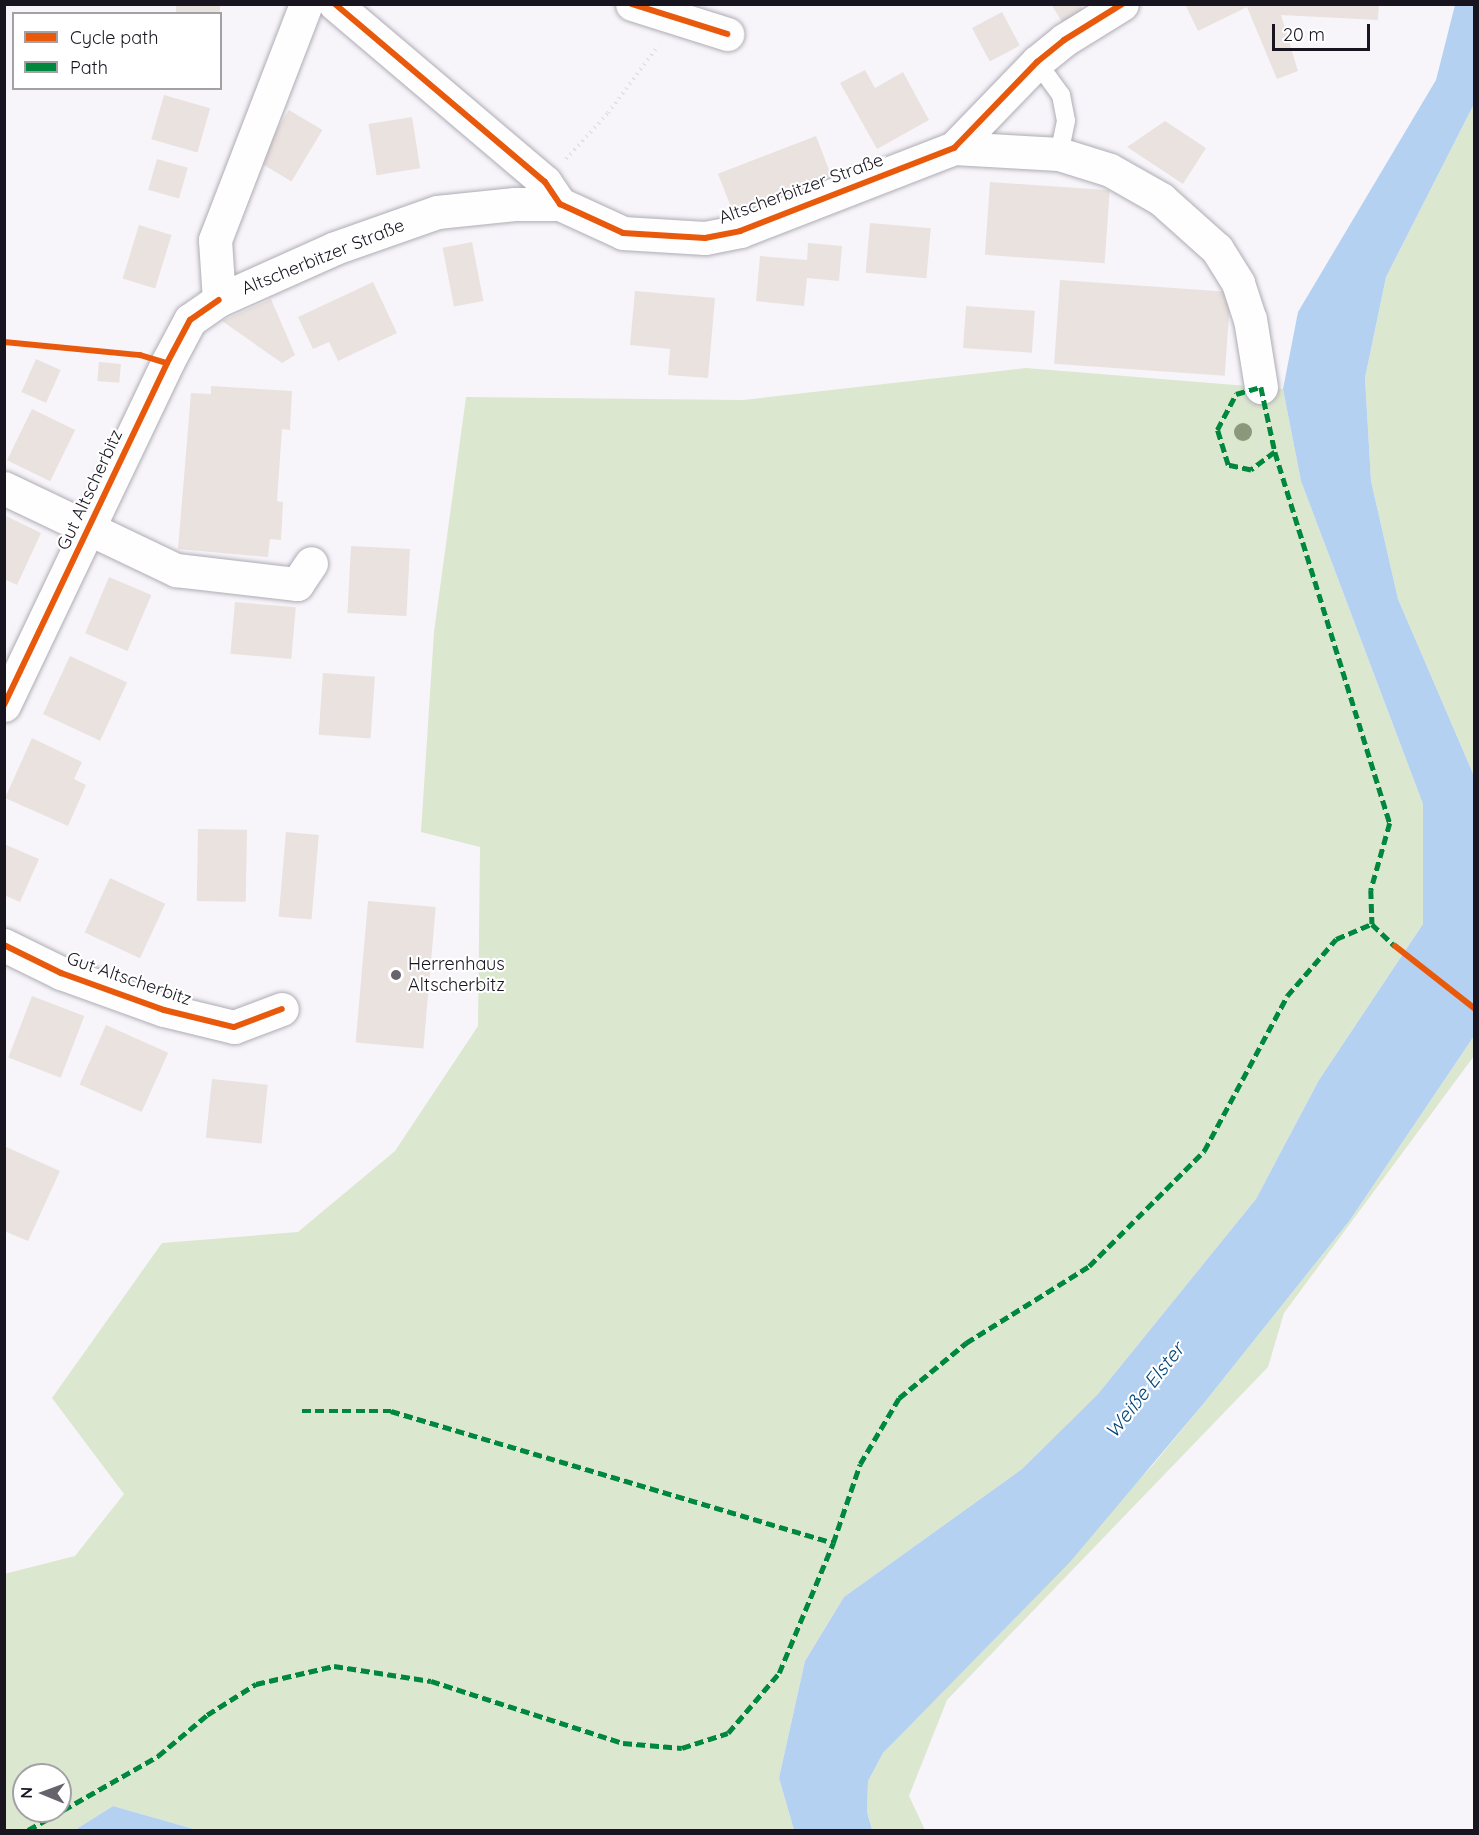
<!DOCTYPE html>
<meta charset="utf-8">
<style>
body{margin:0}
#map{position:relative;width:1479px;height:1835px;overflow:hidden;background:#f7f5fa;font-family:Quicksand,sans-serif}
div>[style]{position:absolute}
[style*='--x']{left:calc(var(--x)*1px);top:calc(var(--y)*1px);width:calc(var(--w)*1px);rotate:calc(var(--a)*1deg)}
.green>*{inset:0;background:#dce7cf}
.water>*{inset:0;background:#b4d1f1}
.building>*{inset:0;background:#eae2de;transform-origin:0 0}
.path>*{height:4px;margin-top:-2px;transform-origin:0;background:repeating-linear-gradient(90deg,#e1e0e2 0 1.5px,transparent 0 6px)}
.roads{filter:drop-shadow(0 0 2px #afacb4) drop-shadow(0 0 2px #afacb4)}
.lane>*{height:18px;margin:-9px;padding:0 9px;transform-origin:9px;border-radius:9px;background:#fefefe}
.street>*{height:33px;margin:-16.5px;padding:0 16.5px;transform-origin:16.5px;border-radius:16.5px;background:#fefefe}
.quiet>*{height:4.5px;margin-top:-2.25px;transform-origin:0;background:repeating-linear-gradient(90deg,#00873e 0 9px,transparent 0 13.5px)}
.cycleway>*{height:6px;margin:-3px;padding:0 3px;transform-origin:3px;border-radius:3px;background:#e8590c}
.trees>*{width:18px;height:18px;margin:-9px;border-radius:50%;background:#8d987b}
.dots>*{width:16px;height:16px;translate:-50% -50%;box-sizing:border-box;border:3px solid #fff;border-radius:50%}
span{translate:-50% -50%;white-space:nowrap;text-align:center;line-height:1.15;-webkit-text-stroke:4.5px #fff;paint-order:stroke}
.street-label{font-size:18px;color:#181521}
.poi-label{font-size:18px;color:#181521}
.left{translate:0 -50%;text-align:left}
.water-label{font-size:20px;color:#004578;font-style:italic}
.frame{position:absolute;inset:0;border:6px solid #181521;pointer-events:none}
.legend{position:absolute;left:12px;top:12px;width:210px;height:78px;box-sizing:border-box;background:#fff;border:2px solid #a3a1a6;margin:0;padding:8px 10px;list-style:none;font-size:18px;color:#181521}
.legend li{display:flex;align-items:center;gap:12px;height:30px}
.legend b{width:30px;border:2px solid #a3a1a6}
.north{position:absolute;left:12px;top:1763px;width:60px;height:60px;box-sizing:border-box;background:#fff;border:2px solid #a3a1a6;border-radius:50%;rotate:271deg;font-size:16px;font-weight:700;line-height:24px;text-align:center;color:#181521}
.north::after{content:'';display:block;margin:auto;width:21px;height:27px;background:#66636d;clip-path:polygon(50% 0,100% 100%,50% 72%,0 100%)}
.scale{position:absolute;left:1272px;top:24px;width:98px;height:27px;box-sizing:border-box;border:3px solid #181521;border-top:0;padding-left:8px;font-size:18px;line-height:21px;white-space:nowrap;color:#181521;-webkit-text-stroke:4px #fff;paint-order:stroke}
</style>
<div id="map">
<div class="green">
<i style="clip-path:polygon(1474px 104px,1474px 776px,1398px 599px,1371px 481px,1365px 378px,1386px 277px)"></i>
<i style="clip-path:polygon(evenodd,1026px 368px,1283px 389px,1301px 481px,1423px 804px,1423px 924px,1319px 1080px,1256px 1199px,1098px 1394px,1022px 1469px,844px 1597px,805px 1661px,779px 1778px,794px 1830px,197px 1830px,113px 1806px,75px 1830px,5px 1830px,4px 1574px,75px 1556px,124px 1494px,52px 1398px,162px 1243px,298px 1232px,395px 1151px,478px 1026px,480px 847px,421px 832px,434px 632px,466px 397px,743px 400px,1026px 368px,24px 1775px,60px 1775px,60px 1811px,24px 1811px,24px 1775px)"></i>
<i style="clip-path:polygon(1474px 1036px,1474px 1056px,1284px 1313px,1268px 1367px,947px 1700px,909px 1796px,925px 1830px,872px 1830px,867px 1812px,868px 1781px,883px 1753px,1152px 1466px,1204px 1403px,1350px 1220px)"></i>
</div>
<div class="water">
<i style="clip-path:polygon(1455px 5px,1474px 5px,1474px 104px,1386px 277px,1365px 378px,1371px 481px,1398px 599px,1474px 776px,1474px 1036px,1350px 1220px,1204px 1403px,1070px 1562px,883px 1753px,868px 1781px,867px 1812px,872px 1830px,794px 1830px,779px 1778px,805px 1661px,844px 1597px,1022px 1469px,1098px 1394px,1256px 1199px,1319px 1080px,1423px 924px,1423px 804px,1301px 481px,1283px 389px,1298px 312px,1436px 80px)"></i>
<i style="clip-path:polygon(113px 1806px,197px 1830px,75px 1830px)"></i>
</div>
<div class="building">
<i style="left:176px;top:4px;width:44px;height:10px"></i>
<i style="clip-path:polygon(1051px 4px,1080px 4px,1084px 13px,1064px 25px)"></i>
<i style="clip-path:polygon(1185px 4px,1379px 4px,1378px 20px,1281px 15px,1298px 71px,1277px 79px,1247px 7px,1198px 31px)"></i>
<i style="left:1002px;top:12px;width:38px;height:34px;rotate:62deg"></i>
<i style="clip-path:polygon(865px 70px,875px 88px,903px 72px,929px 120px,877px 149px,840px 83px)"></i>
<i style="left:164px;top:95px;width:48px;height:46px;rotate:16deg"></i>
<i style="left:289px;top:110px;width:39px;height:60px;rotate:31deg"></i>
<i style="left:412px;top:117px;width:52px;height:44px;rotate:81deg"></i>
<i style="clip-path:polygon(1165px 121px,1206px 148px,1183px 184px,1127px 147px)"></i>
<i style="left:816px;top:136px;width:42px;height:105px;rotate:69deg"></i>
<i style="left:157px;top:159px;width:32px;height:32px;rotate:16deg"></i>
<i style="left:990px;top:182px;width:120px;height:73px;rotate:4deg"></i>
<i style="left:870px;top:223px;width:61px;height:50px;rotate:5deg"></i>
<i style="left:139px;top:225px;width:34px;height:56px;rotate:17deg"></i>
<i style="left:472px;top:242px;width:60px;height:30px;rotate:79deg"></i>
<i style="clip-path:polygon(808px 243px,842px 246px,839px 281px,807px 278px,804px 306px,756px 301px,760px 256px,807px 260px)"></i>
<i style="left:1060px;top:280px;width:171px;height:84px;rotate:4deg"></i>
<i style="clip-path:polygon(373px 282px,397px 333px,338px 361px,329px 342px,313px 349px,298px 317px)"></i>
<i style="clip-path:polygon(635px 291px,715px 298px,708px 378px,668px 375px,670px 349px,630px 345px)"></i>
<i style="clip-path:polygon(271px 299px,295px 355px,282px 363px,222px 321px)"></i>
<i style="left:966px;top:306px;width:69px;height:42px;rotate:4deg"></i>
<i style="left:36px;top:359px;width:27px;height:36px;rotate:24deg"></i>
<i style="left:99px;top:362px;width:22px;height:19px;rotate:5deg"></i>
<i style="clip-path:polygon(211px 386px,292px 391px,290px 430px,282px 429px,277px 501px,283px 502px,281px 540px,270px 539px,268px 557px,178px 549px,191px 393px,211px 394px)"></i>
<i style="left:32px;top:409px;width:48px;height:57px;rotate:26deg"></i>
<i style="clip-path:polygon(4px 515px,41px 533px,17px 585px,4px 579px)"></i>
<i style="left:351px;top:546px;width:59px;height:67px;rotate:3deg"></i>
<i style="left:109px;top:577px;width:46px;height:61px;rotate:23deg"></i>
<i style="left:235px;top:602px;width:61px;height:52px;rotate:5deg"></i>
<i style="left:70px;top:656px;width:63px;height:64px;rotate:25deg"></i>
<i style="left:323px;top:673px;width:52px;height:62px;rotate:4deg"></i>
<i style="clip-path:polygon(32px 738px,82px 762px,74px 779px,86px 785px,68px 826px,5px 798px)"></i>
<i style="left:198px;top:829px;width:49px;height:72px;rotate:1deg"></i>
<i style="left:286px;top:832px;width:33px;height:85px;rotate:5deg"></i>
<i style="clip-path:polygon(4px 844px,39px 859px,20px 902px,4px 895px)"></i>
<i style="left:110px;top:878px;width:61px;height:60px;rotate:25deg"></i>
<i style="left:368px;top:901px;width:68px;height:142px;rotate:5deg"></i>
<i style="left:32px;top:996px;width:56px;height:66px;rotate:21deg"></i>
<i style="left:106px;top:1025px;width:68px;height:65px;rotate:24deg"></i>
<i style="left:212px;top:1079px;width:56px;height:59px;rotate:6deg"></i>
<i style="clip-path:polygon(4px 1146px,60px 1171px,28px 1241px,4px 1231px)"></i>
</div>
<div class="path">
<i style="--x:566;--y:159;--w:62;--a:-47.6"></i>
<i style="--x:608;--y:113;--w:84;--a:-53.3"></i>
</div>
<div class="roads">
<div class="lane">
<i style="--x:1037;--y:62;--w:41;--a:54"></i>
<i style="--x:1061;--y:95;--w:26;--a:79"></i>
<i style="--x:1066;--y:121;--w:34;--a:102"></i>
</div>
<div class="street">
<i style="--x:306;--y:4;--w:253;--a:111.1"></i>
<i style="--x:215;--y:240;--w:60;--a:86.2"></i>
<i style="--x:219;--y:300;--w:127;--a:-24.1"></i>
<i style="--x:335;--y:248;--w:108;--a:-19.4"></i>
<i style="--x:437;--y:212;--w:78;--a:-5.9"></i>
<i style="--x:515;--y:204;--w:45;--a:0"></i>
<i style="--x:335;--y:4;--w:275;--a:40.3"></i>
<i style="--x:545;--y:182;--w:27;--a:56"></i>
<i style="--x:560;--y:204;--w:69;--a:24.7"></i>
<i style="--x:623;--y:233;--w:82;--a:3.5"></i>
<i style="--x:705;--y:238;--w:36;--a:-11"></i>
<i style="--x:740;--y:231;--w:230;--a:-21.2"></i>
<i style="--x:954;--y:148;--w:120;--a:-46"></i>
<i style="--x:1037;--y:62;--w:35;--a:-39"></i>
<i style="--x:1064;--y:40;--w:68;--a:-31.8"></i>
<i style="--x:632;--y:4;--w:100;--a:17.5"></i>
<i style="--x:954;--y:148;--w:105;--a:3.3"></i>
<i style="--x:1059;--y:154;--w:53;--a:17.4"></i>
<i style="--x:1110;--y:170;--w:59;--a:29.6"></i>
<i style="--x:1161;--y:199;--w:75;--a:41.8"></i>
<i style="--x:1217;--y:249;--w:40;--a:58"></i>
<i style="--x:1238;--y:283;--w:38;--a:72"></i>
<i style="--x:1250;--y:319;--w:69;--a:80.8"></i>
<i style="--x:4;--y:488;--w:191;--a:25.5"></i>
<i style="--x:176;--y:570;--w:122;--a:6.6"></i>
<i style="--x:297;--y:584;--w:25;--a:-56"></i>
<i style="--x:4;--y:705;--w:379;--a:-64.5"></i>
<i style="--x:167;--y:363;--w:49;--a:-61.9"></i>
<i style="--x:190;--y:320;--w:35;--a:-35"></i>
<i style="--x:4;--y:945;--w:64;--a:26.2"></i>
<i style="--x:61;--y:973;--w:109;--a:19.8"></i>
<i style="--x:164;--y:1010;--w:72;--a:13.7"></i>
<i style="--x:234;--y:1027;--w:51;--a:-20.6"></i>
</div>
</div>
<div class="quiet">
<i style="--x:1275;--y:452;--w:30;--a:143"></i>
<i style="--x:1251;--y:470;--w:24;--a:-168"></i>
<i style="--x:1228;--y:465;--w:37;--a:-107"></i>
<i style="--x:1217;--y:430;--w:41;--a:-62.2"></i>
<i style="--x:1236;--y:394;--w:26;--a:-16"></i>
<i style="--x:1261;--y:387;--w:66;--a:77.8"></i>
<i style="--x:1275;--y:452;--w:388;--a:72.8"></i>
<i style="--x:1390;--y:823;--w:70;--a:105.8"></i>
<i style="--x:1371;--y:890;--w:34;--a:88"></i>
<i style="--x:1372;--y:924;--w:32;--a:44"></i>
<i style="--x:302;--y:1411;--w:89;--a:0"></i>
<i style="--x:391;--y:1411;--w:461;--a:16.6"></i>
<i style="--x:28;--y:1830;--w:150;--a:-29.6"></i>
<i style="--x:158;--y:1756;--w:64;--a:-39.9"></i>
<i style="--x:207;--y:1715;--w:58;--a:-32.3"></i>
<i style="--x:256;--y:1684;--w:80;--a:-13"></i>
<i style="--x:334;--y:1666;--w:98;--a:8.8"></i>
<i style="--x:431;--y:1681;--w:202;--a:17.9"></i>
<i style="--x:623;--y:1743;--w:59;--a:4.8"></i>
<i style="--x:682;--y:1748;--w:48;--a:-18.1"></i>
<i style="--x:728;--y:1733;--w:79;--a:-49.6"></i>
<i style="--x:779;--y:1673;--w:141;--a:-67.4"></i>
<i style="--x:833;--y:1543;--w:83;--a:-71.1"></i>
<i style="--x:860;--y:1464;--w:77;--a:-59.4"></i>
<i style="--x:899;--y:1398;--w:87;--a:-39.4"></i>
<i style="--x:966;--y:1343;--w:145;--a:-32"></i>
<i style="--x:1089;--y:1266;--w:163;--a:-45"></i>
<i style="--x:1204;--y:1151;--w:176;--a:-61.8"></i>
<i style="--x:1287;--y:996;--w:75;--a:-49.3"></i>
<i style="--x:1336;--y:939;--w:39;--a:-23"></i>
</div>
<div class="cycleway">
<i style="--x:335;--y:4;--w:275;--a:40.3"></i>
<i style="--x:545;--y:182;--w:27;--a:56"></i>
<i style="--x:560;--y:204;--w:69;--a:24.7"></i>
<i style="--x:623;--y:233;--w:82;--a:3.5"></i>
<i style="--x:705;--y:238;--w:36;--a:-11"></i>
<i style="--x:740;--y:231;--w:230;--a:-21.2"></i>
<i style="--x:954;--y:148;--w:120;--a:-46"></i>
<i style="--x:1037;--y:62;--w:35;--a:-39"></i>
<i style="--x:1064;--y:40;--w:68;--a:-31.8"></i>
<i style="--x:632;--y:4;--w:100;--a:17.5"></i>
<i style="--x:4;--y:342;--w:137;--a:5.5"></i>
<i style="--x:140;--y:355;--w:28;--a:17"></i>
<i style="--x:4;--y:705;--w:379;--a:-64.5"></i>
<i style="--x:167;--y:363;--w:49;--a:-61.9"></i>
<i style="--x:190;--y:320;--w:35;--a:-35"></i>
<i style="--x:4;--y:945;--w:64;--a:26.2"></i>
<i style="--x:61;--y:973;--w:109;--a:19.8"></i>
<i style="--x:164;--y:1010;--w:72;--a:13.7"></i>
<i style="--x:234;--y:1027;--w:51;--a:-20.6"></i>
<i style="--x:1395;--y:946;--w:100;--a:38.1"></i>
</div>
<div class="trees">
<i style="left:1243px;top:432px"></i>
</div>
<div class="dots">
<i style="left:396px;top:975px;background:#66636d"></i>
</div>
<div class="street-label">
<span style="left:801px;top:189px;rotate:-20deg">Altscherbitzer Straße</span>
<span style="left:323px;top:257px;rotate:-22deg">Altscherbitzer Straße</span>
<span style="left:90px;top:490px;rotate:-65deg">Gut Altscherbitz</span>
<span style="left:129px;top:979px;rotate:19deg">Gut Altscherbitz</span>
</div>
<div class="poi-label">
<span class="left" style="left:408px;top:975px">Herrenhaus<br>Altscherbitz</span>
</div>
<div class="water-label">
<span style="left:1144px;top:1390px;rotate:-52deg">Weiße Elster</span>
</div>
<div class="frame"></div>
<ul class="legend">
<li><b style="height:8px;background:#e8590c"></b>Cycle path</li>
<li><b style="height:8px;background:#00873e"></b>Path</li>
</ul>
<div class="north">N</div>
<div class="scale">20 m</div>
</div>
